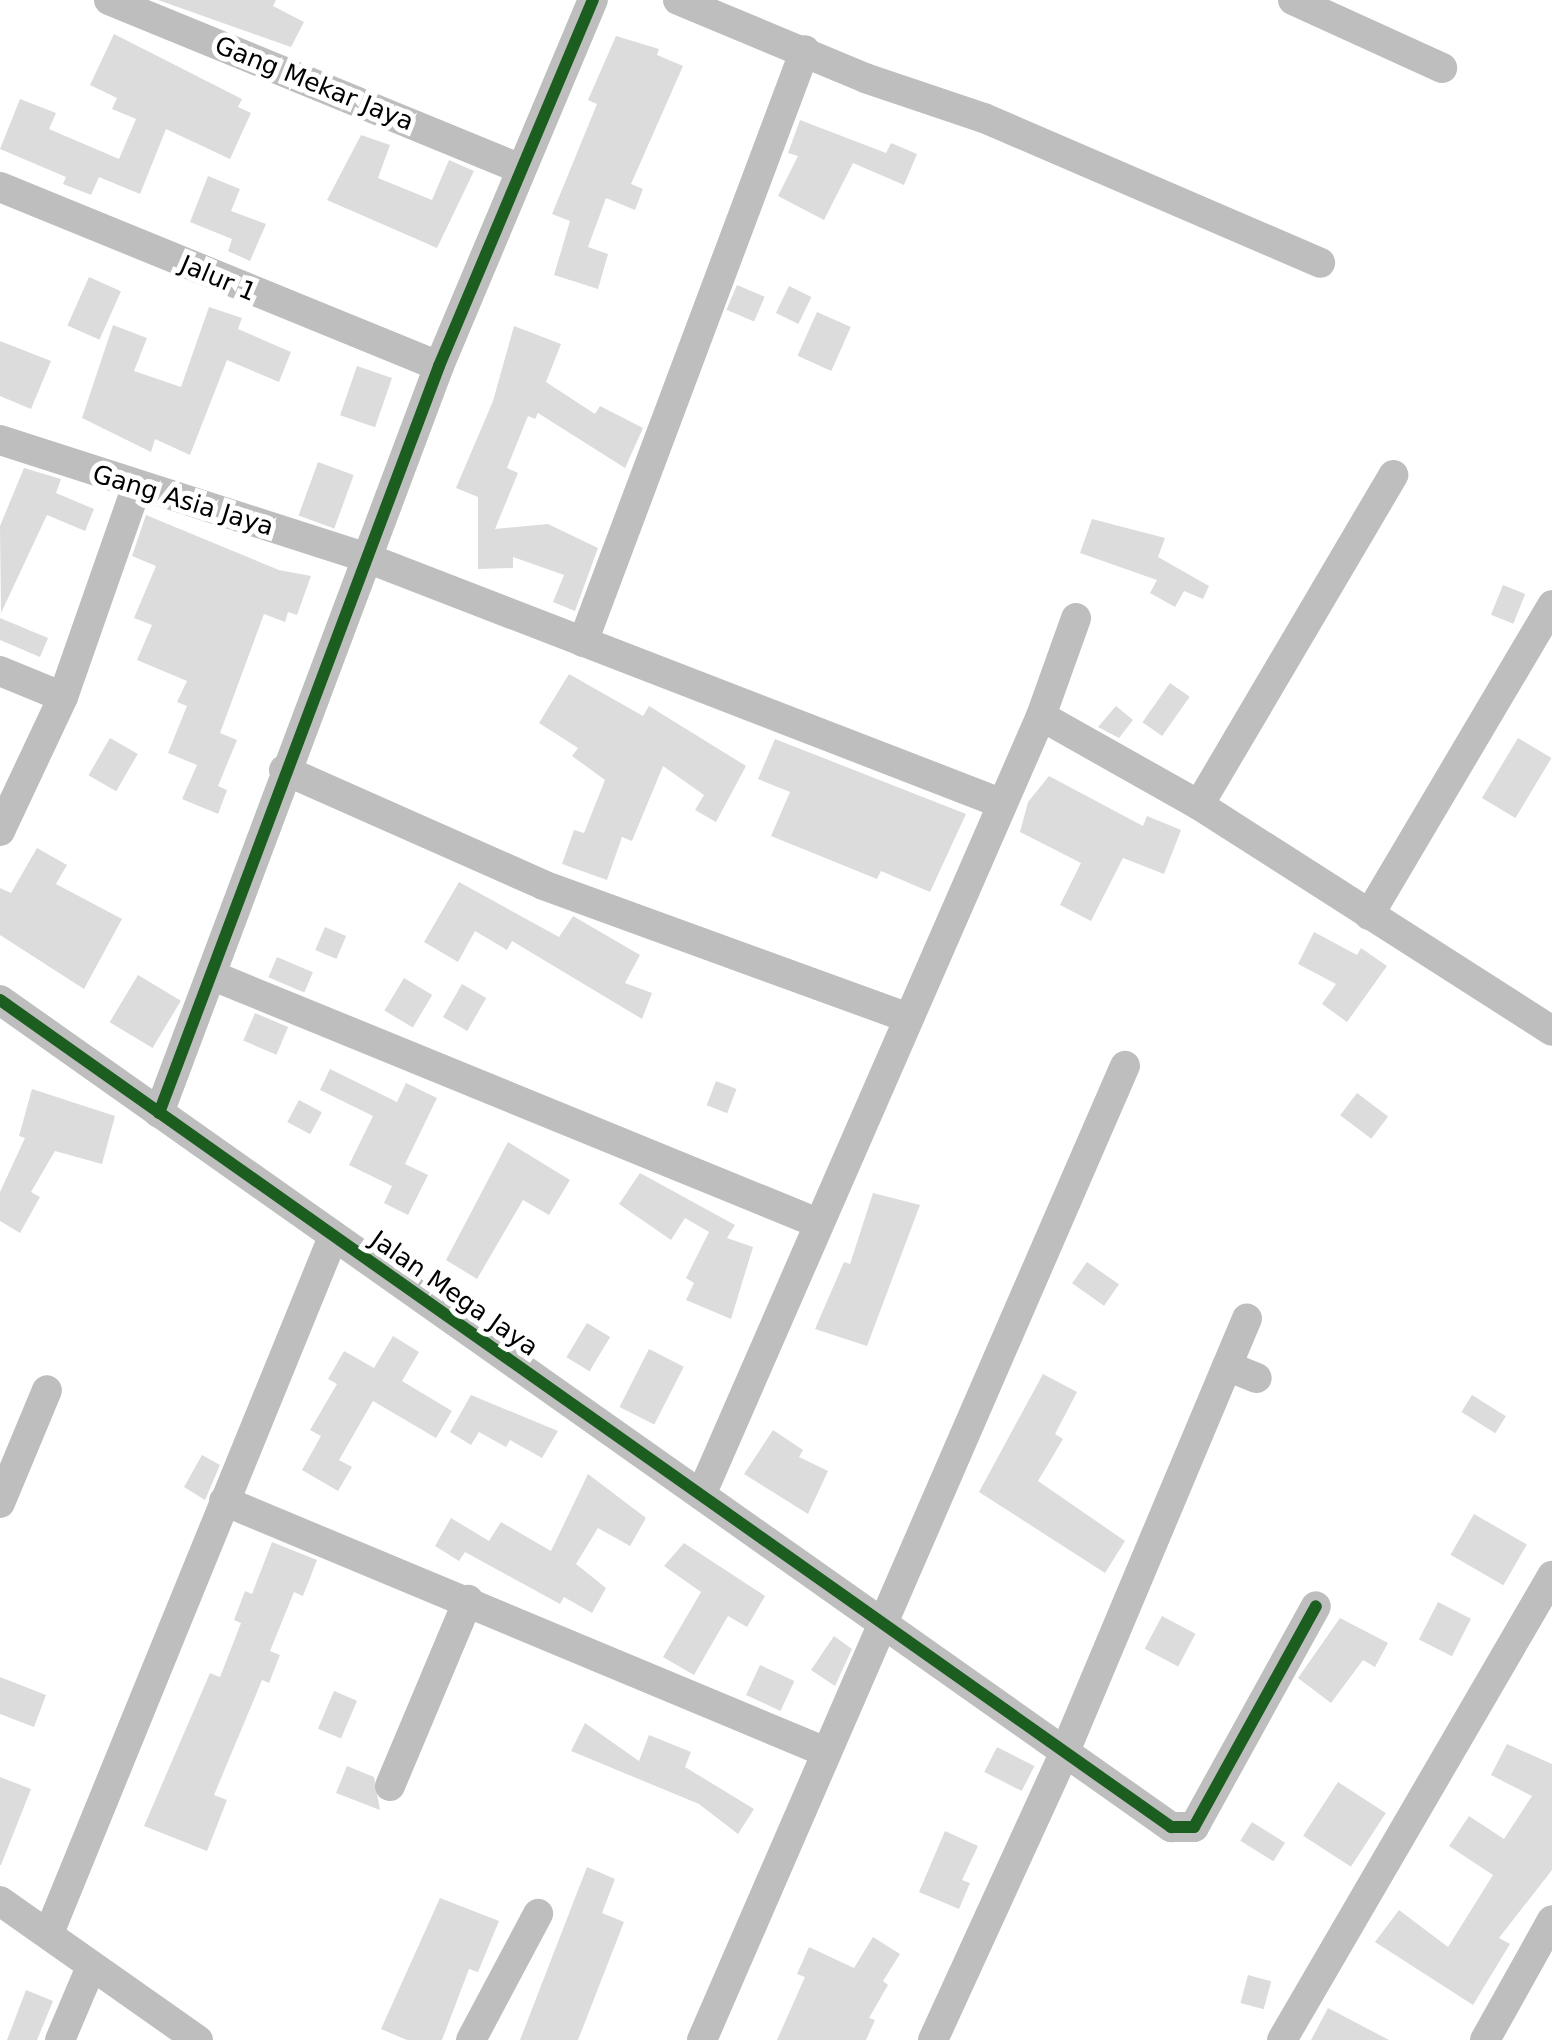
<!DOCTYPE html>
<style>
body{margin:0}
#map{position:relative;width:1552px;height:2040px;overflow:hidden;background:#fff;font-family:"DejaVu Sans",sans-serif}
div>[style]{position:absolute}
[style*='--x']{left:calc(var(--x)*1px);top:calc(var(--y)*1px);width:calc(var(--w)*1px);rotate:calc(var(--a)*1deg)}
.building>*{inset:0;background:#dcdcdc;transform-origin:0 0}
.minor>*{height:30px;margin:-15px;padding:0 15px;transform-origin:15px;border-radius:15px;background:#bebebe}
.cycleway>*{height:12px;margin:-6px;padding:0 6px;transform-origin:6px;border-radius:6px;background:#1b5e20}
span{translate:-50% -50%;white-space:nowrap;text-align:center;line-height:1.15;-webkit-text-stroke:10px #fff;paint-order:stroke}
.street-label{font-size:25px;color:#000}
</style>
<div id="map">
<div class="building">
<i style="clip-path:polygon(158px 0,276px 0,273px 6px,304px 22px,291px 47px)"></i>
<i style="clip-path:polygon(114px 34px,242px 99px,238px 107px,251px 113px,230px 159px,166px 129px,140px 194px,99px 177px,91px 195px,63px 184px,66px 177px,0 149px,20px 99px,56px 113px,49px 129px,119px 159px,136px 119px,112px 109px,117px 98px,90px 85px)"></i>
<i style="clip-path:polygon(616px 36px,659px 49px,657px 55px,683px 66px,631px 184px,643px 189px,635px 210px,606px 198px,588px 247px,608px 254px,598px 289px,554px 275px,570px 221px,552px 214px,597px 104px,588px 100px)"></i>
<i style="clip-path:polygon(800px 120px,886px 153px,891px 143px,917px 154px,904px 185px,853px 163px,824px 220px,778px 196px,798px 156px,788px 153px)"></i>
<i style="clip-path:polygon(361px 135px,390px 145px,378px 178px,432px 200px,449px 160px,474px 171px,437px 248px,327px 200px)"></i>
<i style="clip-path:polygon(208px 176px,240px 189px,231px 211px,266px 224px,250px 261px,228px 251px,232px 239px,190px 222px)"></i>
<i style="left:89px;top:277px;width:35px;height:53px;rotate:24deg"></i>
<i style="left:737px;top:285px;width:30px;height:27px;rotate:23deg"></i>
<i style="left:789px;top:286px;width:25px;height:30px;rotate:26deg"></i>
<i style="clip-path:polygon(209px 307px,242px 318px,238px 329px,291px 352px,279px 382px,227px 360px,190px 455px,155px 439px,151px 452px,82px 418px,113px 325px,147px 338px,134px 371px,181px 387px)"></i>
<i style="left:817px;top:312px;width:37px;height:48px;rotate:24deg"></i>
<i style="clip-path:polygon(514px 326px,561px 344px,546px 382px,595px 414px,600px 406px,643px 428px,625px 468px,538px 413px,535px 419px,528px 416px,507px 468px,518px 473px,495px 529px,548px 524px,598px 548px,575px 611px,553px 602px,564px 575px,513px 557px,513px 568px,478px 569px,478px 497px,456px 488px,493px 401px)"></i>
<i style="clip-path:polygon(0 341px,51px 361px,31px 409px,0 396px)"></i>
<i style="left:357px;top:366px;width:37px;height:52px;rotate:19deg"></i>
<i style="left:318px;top:462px;width:38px;height:57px;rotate:20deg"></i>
<i style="clip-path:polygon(24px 468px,61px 479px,56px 493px,94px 509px,85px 531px,47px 515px,1px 613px,0 526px)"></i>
<i style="clip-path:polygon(146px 515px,279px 570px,311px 576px,297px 615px,288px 612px,285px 622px,264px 614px,220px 733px,237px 740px,218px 786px,227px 790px,218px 814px,182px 799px,197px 765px,168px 753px,187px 706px,177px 702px,187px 681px,137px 660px,152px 625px,134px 618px,156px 566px,132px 556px)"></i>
<i style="clip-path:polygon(1092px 519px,1165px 538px,1158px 557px,1209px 586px,1203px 599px,1184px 591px,1175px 607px,1150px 593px,1157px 580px,1080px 553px)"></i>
<i style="left:1503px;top:585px;width:24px;height:32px;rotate:22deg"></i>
<i style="clip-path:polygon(0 618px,48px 638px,40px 657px,0 640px)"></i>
<i style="clip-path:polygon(569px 674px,643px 716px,649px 706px,746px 766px,716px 822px,695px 810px,704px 795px,663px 766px,632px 841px,622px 837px,607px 880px,562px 864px,574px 830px,584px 833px,605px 780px,572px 756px,578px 748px,539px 723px)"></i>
<i style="left:1170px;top:683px;width:24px;height:48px;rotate:35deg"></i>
<i style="clip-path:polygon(1116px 706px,1133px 720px,1119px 738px,1098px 727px)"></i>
<i style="left:110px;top:738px;width:32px;height:43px;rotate:30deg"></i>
<i style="left:1518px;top:738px;width:39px;height:70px;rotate:31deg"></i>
<i style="clip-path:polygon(775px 739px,966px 814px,930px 892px,881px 871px,877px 879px,771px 836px,790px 792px,758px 779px)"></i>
<i style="clip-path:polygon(1049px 776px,1143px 826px,1147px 816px,1181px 830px,1164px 874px,1123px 858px,1091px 921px,1060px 905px,1081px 863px,1020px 832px,1028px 802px)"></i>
<i style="clip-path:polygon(37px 848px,67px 865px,56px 884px,122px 919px,84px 989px,0 935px,0 888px,11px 893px)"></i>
<i style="clip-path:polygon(459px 882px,559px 937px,573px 916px,640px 955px,625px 983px,652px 993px,642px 1019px,512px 941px,507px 950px,475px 931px,458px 962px,424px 942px)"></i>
<i style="left:325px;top:927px;width:23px;height:25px;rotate:23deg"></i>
<i style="clip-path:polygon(1314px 932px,1357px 955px,1361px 948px,1387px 966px,1347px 1022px,1322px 1004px,1336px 984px,1298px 964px)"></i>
<i style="left:277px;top:957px;width:39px;height:22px;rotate:23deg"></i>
<i style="left:138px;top:975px;width:50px;height:55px;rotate:31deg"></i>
<i style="left:404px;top:978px;width:33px;height:38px;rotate:31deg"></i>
<i style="left:462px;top:984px;width:28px;height:38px;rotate:30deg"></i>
<i style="left:255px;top:1013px;width:36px;height:30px;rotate:23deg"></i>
<i style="clip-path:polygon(330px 1069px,397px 1102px,406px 1083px,437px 1098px,405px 1164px,428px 1175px,408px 1215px,384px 1203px,392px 1186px,349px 1165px,373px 1116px,320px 1090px)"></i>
<i style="left:716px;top:1081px;width:22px;height:26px;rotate:21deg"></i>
<i style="clip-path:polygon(32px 1089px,115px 1116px,102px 1164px,55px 1151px,31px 1192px,40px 1197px,20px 1233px,0 1221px,0 1192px,25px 1138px,19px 1136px)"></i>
<i style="left:1357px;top:1093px;width:39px;height:28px;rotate:37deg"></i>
<i style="left:299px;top:1100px;width:26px;height:25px;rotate:28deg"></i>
<i style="clip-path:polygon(508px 1142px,570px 1180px,549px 1215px,523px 1200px,477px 1279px,446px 1260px)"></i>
<i style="clip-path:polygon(640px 1173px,735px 1225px,727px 1238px,753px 1247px,731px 1319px,686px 1300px,694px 1283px,686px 1278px,709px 1232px,685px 1218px,671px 1240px,619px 1204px)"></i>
<i style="clip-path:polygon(873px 1193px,920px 1205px,867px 1346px,815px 1329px,844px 1262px,850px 1264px)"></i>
<i style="left:1087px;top:1262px;width:39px;height:26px;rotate:35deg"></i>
<i style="left:587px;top:1323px;width:27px;height:40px;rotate:31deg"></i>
<i style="clip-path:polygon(393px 1336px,419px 1352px,402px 1381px,452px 1411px,436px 1438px,373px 1401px,339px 1460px,352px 1467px,338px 1491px,302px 1470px,321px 1436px,310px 1430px,337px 1384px,328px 1379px,344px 1351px,374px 1368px)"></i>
<i style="left:649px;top:1349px;width:39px;height:65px;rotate:27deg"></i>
<i style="clip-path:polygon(1043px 1374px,1077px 1392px,1055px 1434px,1063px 1439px,1038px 1481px,1125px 1541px,1105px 1573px,979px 1492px)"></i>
<i style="clip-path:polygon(471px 1395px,558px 1431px,542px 1458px,510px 1440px,506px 1447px,479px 1432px,471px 1445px,450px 1432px)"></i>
<i style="left:1472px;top:1395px;width:40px;height:20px;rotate:32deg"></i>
<i style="clip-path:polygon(773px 1430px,803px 1450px,799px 1457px,828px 1471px,808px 1514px,744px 1474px)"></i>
<i style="clip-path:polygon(202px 1455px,220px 1465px,205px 1500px,184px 1487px)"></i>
<i style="clip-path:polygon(588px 1474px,646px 1518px,630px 1546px,598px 1528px,576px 1564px,606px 1588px,592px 1613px,564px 1597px,560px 1604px,465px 1552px,459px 1561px,435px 1546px,451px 1518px,489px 1541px,501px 1522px,551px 1551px)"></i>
<i style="left:1474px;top:1514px;width:61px;height:47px;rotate:30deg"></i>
<i style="clip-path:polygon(272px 1542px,317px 1560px,303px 1596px,294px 1592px,270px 1651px,280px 1655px,269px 1683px,262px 1680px,214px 1795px,227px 1800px,207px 1851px,144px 1826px,210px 1673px,220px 1677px,241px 1623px,234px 1620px,245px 1591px,252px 1594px)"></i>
<i style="clip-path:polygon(684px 1543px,765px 1596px,747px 1627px,728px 1616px,694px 1675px,663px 1657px,701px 1592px,664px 1566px)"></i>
<i style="left:1438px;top:1602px;width:37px;height:42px;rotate:27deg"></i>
<i style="left:1162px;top:1616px;width:38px;height:37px;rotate:28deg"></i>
<i style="clip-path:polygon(1340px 1618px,1388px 1643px,1375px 1667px,1363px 1660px,1331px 1703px,1298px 1678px)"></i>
<i style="clip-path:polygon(834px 1636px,852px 1649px,835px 1686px,811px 1670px)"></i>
<i style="left:760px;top:1665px;width:38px;height:33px;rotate:25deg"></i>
<i style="clip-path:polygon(0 1677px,46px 1695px,34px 1727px,0 1714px)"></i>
<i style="left:334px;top:1691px;width:25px;height:41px;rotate:23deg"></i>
<i style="clip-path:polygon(585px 1723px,639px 1761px,649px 1735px,691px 1752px,685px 1767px,754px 1809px,738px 1834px,699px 1804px,571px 1751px)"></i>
<i style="clip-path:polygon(1507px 1744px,1552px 1764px,1552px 1870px,1499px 1938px,1510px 1944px,1473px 2005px,1375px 1942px,1399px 1910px,1448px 1947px,1493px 1875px,1449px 1846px,1469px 1816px,1504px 1839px,1532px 1796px,1491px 1775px)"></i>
<i style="left:997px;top:1747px;width:42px;height:28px;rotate:27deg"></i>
<i style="clip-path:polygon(347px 1766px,374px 1777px,380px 1810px,336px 1793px)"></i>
<i style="clip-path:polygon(0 1777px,31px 1789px,1px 1865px,0 1865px)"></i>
<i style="left:1338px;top:1782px;width:57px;height:64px;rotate:33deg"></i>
<i style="left:1252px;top:1822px;width:39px;height:22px;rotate:32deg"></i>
<i style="clip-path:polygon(945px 1831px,978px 1846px,962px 1880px,970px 1883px,959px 1909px,919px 1892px)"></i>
<i style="clip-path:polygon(587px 1867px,615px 1879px,602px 1913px,624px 1922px,578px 2040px,520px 2040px)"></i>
<i style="clip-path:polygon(440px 1898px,499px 1921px,478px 1972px,469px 1969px,442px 2040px,407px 2040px,381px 2029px)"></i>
<i style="clip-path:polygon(873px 1937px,900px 1954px,883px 1981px,888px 1985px,869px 2018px,875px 2020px,866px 2040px,777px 2040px,805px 1977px,797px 1974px,809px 1947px,854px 1968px)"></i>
<i style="left:1248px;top:1975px;width:24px;height:29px;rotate:15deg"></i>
<i style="clip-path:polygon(26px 1990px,53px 2001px,37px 2040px,7px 2040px)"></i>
<i style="clip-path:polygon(1328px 2008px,1389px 2040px,1311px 2040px)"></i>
</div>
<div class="minor">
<i style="--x:109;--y:0;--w:443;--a:22.3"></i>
<i style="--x:678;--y:0;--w:203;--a:22.6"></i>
<i style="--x:865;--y:78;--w:126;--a:18.6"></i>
<i style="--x:984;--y:118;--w:366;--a:23.3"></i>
<i style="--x:1293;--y:0;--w:164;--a:24.5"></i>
<i style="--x:0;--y:187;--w:474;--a:22.2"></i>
<i style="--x:0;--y:440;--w:386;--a:17.8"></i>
<i style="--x:367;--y:558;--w:677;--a:21.14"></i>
<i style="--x:583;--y:642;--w:632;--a:-69.44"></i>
<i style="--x:0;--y:671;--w:68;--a:22.4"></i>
<i style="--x:1041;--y:716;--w:181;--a:29.4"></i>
<i style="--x:1199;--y:805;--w:419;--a:32.6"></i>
<i style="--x:284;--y:770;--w:283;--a:23.9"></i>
<i style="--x:543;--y:885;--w:385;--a:20"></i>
<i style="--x:1199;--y:805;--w:383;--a:-59.5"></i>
<i style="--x:0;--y:831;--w:148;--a:-64.8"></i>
<i style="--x:63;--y:697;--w:221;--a:-70.7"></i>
<i style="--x:1369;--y:915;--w:360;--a:-59.4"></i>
<i style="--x:211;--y:975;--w:653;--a:22.24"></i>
<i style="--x:0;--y:1000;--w:1434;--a:35.23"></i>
<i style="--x:1171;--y:1827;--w:23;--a:0"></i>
<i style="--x:1194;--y:1827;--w:252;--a:-61.1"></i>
<i style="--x:159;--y:1113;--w:798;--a:-69.45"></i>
<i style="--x:439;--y:366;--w:397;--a:-67.2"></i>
<i style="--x:1227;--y:1366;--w:32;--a:22"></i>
<i style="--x:701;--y:1495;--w:850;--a:-66.42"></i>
<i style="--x:1041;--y:716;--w:104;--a:-70.3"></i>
<i style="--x:224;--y:1501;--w:649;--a:22.65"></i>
<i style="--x:0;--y:1503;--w:122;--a:-67.4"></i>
<i style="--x:390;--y:1786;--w:202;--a:-67.2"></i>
<i style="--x:0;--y:1901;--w:242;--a:35.1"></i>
<i style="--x:49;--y:1933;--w:752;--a:-67.8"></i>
<i style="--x:60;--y:2040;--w:79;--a:-67"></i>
<i style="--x:471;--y:2040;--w:143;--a:-62"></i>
<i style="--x:702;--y:2040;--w:1062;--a:-66.53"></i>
<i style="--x:933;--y:2040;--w:320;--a:-65.4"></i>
<i style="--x:1066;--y:1749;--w:467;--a:-67.2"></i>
<i style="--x:1282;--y:2040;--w:537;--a:-59.81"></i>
<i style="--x:1485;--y:2040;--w:137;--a:-60.8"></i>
</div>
<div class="cycleway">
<i style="--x:0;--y:1000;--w:1434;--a:35.23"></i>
<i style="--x:1171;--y:1827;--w:23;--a:0"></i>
<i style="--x:1194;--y:1827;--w:252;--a:-61.1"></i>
<i style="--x:159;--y:1113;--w:798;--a:-69.45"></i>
<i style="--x:439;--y:366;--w:397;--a:-67.2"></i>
</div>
<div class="street-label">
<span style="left:314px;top:84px;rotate:22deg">Gang Mekar Jaya</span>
<span style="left:218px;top:279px;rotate:23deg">Jalur 1</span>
<span style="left:183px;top:501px;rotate:17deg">Gang Asia Jaya</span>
<span style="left:454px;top:1294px;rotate:35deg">Jalan Mega Jaya</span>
</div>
</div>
